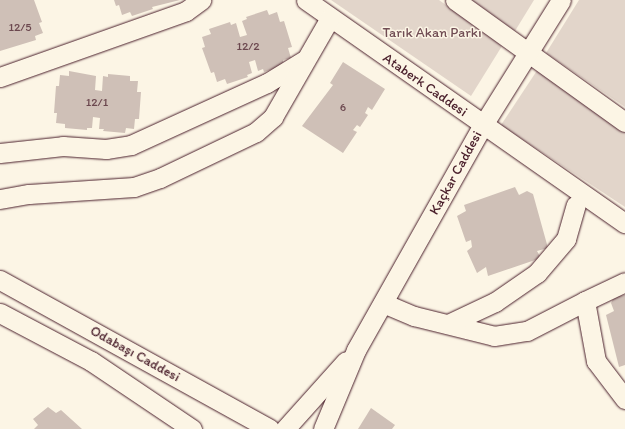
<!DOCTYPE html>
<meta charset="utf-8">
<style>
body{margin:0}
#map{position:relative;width:625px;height:429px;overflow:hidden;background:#fcf5e5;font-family:Itim,sans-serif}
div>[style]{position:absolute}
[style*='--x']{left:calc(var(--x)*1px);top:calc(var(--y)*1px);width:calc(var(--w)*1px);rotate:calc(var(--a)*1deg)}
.green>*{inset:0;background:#e2d5ca}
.building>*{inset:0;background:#cfc0b7}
.roads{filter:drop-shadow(0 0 1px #4a1f2b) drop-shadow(0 0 1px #4a1f2b)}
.minor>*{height:19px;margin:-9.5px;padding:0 9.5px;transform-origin:9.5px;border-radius:9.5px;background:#fcf5e5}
span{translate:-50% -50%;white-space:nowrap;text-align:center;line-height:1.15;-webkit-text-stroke:3px #fcf5e5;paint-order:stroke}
.number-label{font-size:12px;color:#6b474e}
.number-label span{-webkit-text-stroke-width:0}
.park-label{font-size:14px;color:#704c53}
.street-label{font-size:14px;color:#4a1f2b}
</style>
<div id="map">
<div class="green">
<i style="clip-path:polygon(331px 0,439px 0,502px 46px,471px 96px)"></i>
<i style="clip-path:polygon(472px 0,534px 0,515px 31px)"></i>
<i style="clip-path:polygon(579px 0,625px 0,625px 107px,546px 53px)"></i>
<i style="clip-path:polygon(538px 69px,625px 132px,625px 207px,501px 125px)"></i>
</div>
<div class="building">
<i style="clip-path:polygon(0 0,34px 0,42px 22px,39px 23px,43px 33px,35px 36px,36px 40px,0 51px)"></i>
<i style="clip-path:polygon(114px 0,180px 0,152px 7px,153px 9px,132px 16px,130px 12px,122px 15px,119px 5px,116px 6px)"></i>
<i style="clip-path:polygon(267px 10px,269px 15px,277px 12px,280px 22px,284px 21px,292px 47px,288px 48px,291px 58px,283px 60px,284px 65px,264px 72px,263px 69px,258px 71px,255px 60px,249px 62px,252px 73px,247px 75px,248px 77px,227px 84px,225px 79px,217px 82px,214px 72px,211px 73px,202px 48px,205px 47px,202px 37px,211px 34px,209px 29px,230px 22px,231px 25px,236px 23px,240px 37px,247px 35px,242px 21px,247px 19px,246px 17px)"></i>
<i style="clip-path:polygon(343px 62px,385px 89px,372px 110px,368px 107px,365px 113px,368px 115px,360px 127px,357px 125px,353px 130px,357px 132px,343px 153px,302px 126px,333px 85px,330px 83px)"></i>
<i style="clip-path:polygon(69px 71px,96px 76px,95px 90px,102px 91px,103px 76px,108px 77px,108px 74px,130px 76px,130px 81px,138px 81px,137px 92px,141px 92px,139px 119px,135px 119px,134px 129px,126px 128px,125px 133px,103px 131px,104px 129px,99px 129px,100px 118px,93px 117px,92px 128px,87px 128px,87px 130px,65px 128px,65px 124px,56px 123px,57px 113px,54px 113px,56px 86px,59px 86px,60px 75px,69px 76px)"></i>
<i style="clip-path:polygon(515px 187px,519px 195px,527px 191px,533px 194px,548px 248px,537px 251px,541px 258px,488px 276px,486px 267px,477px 273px,467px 251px,472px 247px,471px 240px,466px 242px,457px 216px,466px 211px,464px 205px)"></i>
<i style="clip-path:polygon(625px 295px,625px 365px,619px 367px,606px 315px,614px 311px,611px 303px,614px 297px)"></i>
<i style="clip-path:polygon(48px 407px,56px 413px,61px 410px,82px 429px,34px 429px,38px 425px,33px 419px)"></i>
<i style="clip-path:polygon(371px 408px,395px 425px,392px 429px,358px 429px)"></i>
</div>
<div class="roads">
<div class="minor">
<i style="--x:306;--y:0;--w:389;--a:35"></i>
<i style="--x:455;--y:0;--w:209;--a:35.7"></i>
<i style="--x:0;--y:77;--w:197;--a:-19.5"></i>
<i style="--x:186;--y:11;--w:19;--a:-36"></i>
<i style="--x:0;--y:153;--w:63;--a:-6.3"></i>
<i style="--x:63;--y:146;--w:43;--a:4"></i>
<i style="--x:106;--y:149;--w:25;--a:-9"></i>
<i style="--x:131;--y:145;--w:149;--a:-24.5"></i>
<i style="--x:267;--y:83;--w:42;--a:-31.4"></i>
<i style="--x:0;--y:199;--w:29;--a:-10"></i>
<i style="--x:29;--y:194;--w:105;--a:-3.8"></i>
<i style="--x:134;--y:187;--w:28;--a:-19"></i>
<i style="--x:160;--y:178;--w:106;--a:-25.6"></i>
<i style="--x:256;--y:132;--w:23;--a:-41"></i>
<i style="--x:273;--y:117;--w:114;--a:-60.1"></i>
<i style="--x:0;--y:280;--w:308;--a:28.9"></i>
<i style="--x:585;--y:301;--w:44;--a:-25.4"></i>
<i style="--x:383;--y:303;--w:34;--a:23"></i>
<i style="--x:414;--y:316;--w:82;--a:14"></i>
<i style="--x:494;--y:336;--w:33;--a:-9"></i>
<i style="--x:527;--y:331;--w:65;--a:-27.3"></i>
<i style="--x:585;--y:301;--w:61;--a:79.6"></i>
<i style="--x:596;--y:361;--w:48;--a:52.7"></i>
<i style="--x:0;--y:313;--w:103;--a:27.8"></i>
<i style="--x:91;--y:361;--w:122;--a:34"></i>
<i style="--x:448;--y:324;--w:52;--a:-25.1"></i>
<i style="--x:495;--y:302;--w:51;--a:-34.6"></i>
<i style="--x:537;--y:273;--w:45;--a:-49.5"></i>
<i style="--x:566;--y:239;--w:35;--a:-74"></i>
<i style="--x:285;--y:429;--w:91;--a:-48.1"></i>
<i style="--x:323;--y:429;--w:86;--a:-67.3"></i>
<i style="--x:356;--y:350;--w:258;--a:-60.6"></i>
<i style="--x:483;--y:125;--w:147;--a:-58"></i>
</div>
</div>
<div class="number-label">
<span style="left:20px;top:28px">12/5</span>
<span style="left:248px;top:47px">12/2</span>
<span style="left:97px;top:103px">12/1</span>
<span style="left:343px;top:108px">6</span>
</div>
<div class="park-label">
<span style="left:432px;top:33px">Tarık Akan Parkı</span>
</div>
<div class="street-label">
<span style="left:425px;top:85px;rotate:35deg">Ataberk Caddesi</span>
<span style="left:456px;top:173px;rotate:-61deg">Kaçkar Caddesi</span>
<span style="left:135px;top:354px;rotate:29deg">Odabaşı Caddesi</span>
</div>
</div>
